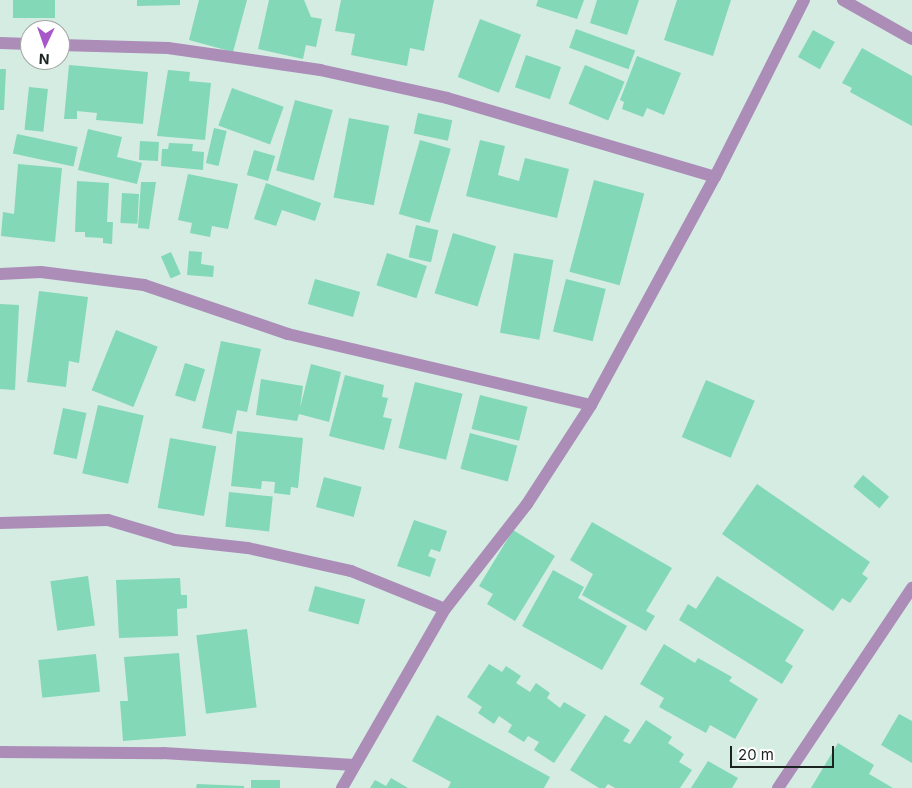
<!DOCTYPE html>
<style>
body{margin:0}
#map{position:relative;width:912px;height:788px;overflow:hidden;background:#d4ece2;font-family:Inter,sans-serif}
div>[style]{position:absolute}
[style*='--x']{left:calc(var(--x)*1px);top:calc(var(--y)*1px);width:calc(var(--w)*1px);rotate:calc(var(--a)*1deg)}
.building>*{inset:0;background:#83d8b7;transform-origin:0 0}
.street>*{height:12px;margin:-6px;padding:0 6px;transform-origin:6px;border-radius:6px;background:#ab8db8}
span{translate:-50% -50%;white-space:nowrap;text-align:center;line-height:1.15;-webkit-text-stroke:5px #fff;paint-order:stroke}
.north{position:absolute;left:20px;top:20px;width:50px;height:50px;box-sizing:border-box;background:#fff;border:1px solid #a3a7a5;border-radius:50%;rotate:183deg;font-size:14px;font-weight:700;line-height:20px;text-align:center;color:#1a231f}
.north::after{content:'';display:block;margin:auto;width:18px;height:22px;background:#a757c8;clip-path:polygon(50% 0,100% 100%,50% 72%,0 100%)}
.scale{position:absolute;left:730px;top:746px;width:104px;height:22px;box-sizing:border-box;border:2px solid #1a231f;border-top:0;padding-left:6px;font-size:15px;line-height:18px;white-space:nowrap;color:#1a231f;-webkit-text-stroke:4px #fff;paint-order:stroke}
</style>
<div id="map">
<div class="building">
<i style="left:13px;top:0;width:42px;height:18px"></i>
<i style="clip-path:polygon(137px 0,180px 0,180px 5px,137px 6px)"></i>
<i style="clip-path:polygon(199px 0,247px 0,233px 52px,189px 40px)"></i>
<i style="clip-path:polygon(269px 0,304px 0,311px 17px,322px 19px,316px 47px,306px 45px,303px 59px,258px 49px)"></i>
<i style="clip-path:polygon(341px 0,434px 0,424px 51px,410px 48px,407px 66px,351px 55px,355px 34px,335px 31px)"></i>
<i style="clip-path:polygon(538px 0,584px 0,577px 19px,536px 6px)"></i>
<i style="clip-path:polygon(597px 0,639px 0,627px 35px,590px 23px)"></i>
<i style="clip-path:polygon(677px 0,731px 0,713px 56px,664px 40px)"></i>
<i style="left:480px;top:19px;width:44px;height:62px;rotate:21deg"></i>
<i style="left:576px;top:29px;width:63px;height:20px;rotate:20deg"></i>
<i style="left:813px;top:30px;width:25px;height:31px;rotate:29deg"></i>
<i style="clip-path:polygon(862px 48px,912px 76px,912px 126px,850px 92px,852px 88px,842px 83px)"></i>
<i style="left:526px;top:55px;width:37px;height:34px;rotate:19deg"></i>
<i style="clip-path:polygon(637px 56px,681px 73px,664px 115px,647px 108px,643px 117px,622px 109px,624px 102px,620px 100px)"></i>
<i style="clip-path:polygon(69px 65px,148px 72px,143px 124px,96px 120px,97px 113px,77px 111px,77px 119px,64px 119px)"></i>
<i style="left:585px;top:65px;width:43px;height:42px;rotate:23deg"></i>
<i style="clip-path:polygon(0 69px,6px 69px,4px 110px,0 110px)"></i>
<i style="clip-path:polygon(168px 70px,190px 72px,189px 81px,211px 83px,205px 140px,157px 136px)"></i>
<i style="left:29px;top:87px;width:19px;height:43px;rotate:6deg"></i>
<i style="left:232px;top:88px;width:55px;height:40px;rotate:20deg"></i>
<i style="left:295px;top:100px;width:39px;height:73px;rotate:15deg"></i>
<i style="left:418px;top:113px;width:35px;height:21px;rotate:12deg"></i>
<i style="left:349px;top:118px;width:41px;height:81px;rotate:11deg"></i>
<i style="left:214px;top:128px;width:13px;height:36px;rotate:13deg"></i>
<i style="clip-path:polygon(88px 129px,122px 137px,117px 157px,142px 163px,137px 184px,78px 170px)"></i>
<i style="left:17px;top:134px;width:62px;height:20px;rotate:12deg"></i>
<i style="left:420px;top:140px;width:32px;height:77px;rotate:16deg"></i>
<i style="clip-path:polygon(480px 140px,505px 146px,498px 175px,519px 181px,525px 158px,569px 169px,557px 218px,466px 196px)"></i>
<i style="left:140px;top:141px;width:19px;height:19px;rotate:3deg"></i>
<i style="clip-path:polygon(169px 143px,193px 144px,192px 151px,204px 152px,203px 170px,161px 166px,162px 149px,168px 149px)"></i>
<i style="left:254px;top:150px;width:22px;height:26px;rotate:16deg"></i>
<i style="clip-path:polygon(18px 164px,62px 168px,55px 242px,1px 236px,3px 212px,14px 214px)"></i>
<i style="clip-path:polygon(188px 174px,238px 184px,228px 229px,212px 226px,210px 237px,190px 233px,192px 223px,178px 220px)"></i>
<i style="left:594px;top:180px;width:52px;height:95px;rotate:15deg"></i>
<i style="clip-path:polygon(77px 181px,109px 183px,107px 222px,113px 222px,112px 244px,103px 243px,103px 238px,85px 237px,85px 232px,75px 232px)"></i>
<i style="clip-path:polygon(141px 182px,156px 182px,149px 229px,138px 228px)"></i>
<i style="clip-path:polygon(266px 183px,321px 203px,315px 221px,282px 210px,276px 226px,254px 219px)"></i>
<i style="left:122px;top:193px;width:17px;height:30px;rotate:3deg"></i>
<i style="left:416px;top:225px;width:23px;height:33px;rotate:13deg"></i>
<i style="left:453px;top:233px;width:45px;height:63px;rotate:17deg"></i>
<i style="clip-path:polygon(189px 251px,202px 252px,201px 264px,214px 266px,213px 277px,187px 275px)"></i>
<i style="left:171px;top:252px;width:24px;height:11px;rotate:66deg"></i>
<i style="left:387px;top:253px;width:42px;height:34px;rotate:18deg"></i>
<i style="left:514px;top:253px;width:40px;height:81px;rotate:10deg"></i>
<i style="left:315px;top:279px;width:47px;height:26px;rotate:16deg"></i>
<i style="left:566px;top:279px;width:41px;height:54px;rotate:14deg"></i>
<i style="clip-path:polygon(39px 291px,88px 297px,79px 363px,69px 361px,66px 387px,27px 382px)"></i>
<i style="clip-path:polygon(0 304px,19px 305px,15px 390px,0 389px)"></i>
<i style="left:116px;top:330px;width:45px;height:65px;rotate:22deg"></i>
<i style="clip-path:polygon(221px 341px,261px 349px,247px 412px,237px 410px,232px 434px,202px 428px)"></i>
<i style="left:185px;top:363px;width:21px;height:34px;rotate:17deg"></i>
<i style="clip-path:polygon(311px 364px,341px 372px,329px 422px,299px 414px,297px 421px,256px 415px,261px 379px,303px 386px,300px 408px)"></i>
<i style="clip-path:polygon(345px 375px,384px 385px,382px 397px,388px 398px,383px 417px,392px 419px,384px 450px,329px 436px)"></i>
<i style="left:706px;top:380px;width:53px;height:62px;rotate:23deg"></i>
<i style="left:415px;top:382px;width:49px;height:68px;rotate:14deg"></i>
<i style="left:480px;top:395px;width:49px;height:35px;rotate:14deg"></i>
<i style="left:98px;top:405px;width:47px;height:70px;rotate:13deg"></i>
<i style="left:63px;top:408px;width:24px;height:47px;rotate:12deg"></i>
<i style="clip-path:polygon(237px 431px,303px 438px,298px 488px,291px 487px,290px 495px,274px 493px,275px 482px,262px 481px,261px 489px,231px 486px)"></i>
<i style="left:470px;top:433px;width:49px;height:37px;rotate:15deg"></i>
<i style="left:170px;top:438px;width:47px;height:71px;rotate:10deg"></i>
<i style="left:863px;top:475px;width:34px;height:15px;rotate:40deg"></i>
<i style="left:324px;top:477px;width:39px;height:31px;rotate:15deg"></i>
<i style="clip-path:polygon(757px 484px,870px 562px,862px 574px,868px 578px,850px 603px,842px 598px,833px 611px,722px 534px)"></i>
<i style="left:229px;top:492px;width:44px;height:35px;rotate:6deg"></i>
<i style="clip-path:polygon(414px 520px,447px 531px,440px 552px,431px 549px,428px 556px,436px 559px,430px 577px,397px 566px)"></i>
<i style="clip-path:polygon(592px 522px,672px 568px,646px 611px,655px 616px,646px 631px,582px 595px,593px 574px,570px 560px)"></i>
<i style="clip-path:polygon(513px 530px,555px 556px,515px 621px,487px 604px,493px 594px,479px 586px)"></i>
<i style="clip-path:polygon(553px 570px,584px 587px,578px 598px,627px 626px,602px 670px,522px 626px)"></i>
<i style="left:88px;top:576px;width:50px;height:38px;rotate:82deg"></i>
<i style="clip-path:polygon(717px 576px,804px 630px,785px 661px,793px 666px,782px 684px,679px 620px,688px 604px,696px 609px)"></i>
<i style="clip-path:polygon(180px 578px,181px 595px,187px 595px,187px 608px,177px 609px,178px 636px,119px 638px,116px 580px)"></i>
<i style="left:315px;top:586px;width:52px;height:26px;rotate:15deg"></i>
<i style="left:247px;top:629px;width:79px;height:51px;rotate:83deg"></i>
<i style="clip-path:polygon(664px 644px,695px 663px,698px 658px,732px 677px,729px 681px,758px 699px,735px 739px,710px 725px,706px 733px,659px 707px,664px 698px,640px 684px)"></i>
<i style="clip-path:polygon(179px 653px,186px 736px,123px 741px,120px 701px,128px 701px,124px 657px)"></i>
<i style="left:96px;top:654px;width:38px;height:58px;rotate:84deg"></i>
<i style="clip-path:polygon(489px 664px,502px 672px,506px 666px,521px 676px,516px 683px,530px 692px,536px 683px,550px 693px,547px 698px,560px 708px,564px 702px,586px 715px,554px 763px,534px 750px,539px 742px,528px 736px,524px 742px,508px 732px,512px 725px,499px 716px,494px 724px,478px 713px,482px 707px,467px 697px)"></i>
<i style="clip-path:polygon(899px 714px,912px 721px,912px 763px,881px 745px)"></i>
<i style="clip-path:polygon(437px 715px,550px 777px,544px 788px,448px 788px,451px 782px,412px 761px)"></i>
<i style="clip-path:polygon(605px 715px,630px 730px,623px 741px,630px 744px,646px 720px,672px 737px,668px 743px,684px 754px,679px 762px,692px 770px,680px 788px,615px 788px,608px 784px,605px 788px,599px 788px,570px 770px)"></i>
<i style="clip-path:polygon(838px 743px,874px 765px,869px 774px,893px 788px,811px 788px)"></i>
<i style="clip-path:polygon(708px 761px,738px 778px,732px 788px,691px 788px)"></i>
<i style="clip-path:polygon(391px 778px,408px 788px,370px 788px,375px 780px,386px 786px)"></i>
<i style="left:280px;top:780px;width:8px;height:29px;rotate:90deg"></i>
<i style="clip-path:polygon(197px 784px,244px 786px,244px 788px,196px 788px)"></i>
</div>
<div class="street">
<i style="--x:843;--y:0;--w:79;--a:29.5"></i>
<i style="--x:0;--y:43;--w:30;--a:2"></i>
<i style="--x:60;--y:45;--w:108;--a:1.6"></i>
<i style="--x:168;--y:48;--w:154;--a:8.2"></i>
<i style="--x:320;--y:70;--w:130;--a:12.4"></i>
<i style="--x:447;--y:98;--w:279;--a:16.4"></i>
<i style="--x:0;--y:274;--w:41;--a:-2.8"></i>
<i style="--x:41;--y:272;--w:104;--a:7.2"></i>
<i style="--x:144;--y:285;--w:152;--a:18.8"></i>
<i style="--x:288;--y:334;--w:311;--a:13.2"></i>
<i style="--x:0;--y:523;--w:108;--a:-1.6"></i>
<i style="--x:108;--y:520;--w:70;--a:16.6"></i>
<i style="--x:175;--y:540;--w:73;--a:6.3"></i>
<i style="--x:248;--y:548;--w:106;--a:12.6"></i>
<i style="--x:351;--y:571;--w:101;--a:22"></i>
<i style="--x:0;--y:752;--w:163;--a:0.4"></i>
<i style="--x:163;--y:753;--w:191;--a:3.6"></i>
<i style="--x:342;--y:788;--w:207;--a:-60.1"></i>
<i style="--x:445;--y:609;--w:133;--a:-52"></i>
<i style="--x:527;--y:504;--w:118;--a:-57.1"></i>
<i style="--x:591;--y:405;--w:260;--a:-61.5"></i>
<i style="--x:715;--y:177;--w:198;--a:-63.3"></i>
<i style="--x:778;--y:788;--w:241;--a:-56.2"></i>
</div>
<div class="north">N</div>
<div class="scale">20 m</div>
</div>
